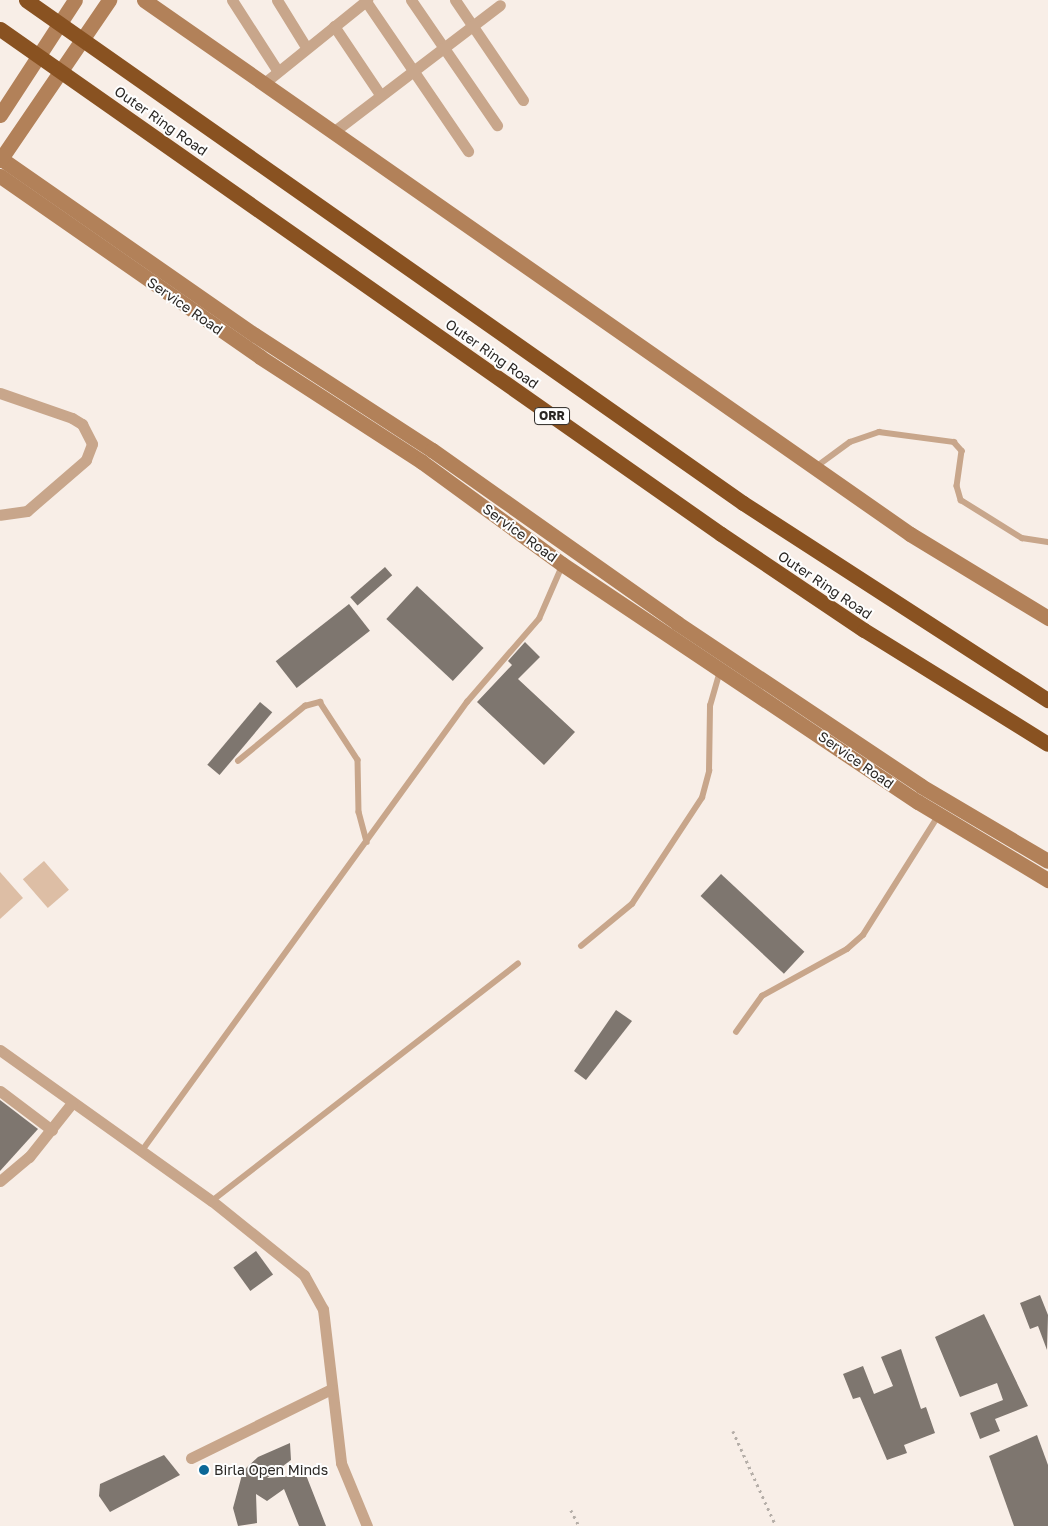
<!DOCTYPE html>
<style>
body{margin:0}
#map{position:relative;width:1048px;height:1526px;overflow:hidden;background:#f8eee7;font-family:"Golos Text",sans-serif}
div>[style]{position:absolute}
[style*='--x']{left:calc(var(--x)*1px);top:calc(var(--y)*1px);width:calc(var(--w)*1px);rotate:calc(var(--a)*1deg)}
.green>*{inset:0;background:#ddbea5;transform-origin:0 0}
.building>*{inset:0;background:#7e766f;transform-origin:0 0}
.path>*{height:2.5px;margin-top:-1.25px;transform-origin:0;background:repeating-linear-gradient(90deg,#b5aea8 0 2.5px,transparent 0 6.5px)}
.lane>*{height:5.5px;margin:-2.75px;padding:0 2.75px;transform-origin:2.75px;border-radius:2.75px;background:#c8a68b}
.street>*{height:11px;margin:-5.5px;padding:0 5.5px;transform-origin:5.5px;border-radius:5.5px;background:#c8a68b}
.secondary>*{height:15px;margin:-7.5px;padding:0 7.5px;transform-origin:7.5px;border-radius:7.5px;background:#b28159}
.highway>*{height:15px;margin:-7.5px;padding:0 7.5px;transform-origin:7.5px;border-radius:7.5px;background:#895221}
.dots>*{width:14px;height:14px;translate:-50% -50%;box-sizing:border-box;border:2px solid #fefefe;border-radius:50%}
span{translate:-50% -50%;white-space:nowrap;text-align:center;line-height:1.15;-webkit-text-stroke:4px #fefefe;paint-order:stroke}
.shield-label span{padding:1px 4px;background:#fefefe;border:1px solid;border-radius:4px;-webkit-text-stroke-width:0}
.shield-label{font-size:12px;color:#2a2724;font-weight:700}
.street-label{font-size:14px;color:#2a2724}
.poi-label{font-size:14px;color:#2a2724}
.left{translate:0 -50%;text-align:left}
</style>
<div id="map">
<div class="green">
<i style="left:44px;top:861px;width:38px;height:28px;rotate:49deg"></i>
<i style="clip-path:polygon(0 872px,23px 898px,0 919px)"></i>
</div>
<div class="building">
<i style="left:385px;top:567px;width:11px;height:46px;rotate:49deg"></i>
<i style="left:417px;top:586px;width:91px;height:45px;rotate:43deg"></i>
<i style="left:349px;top:604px;width:34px;height:93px;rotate:52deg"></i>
<i style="clip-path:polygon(525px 642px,540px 657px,518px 679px,575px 732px,544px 765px,477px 702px,512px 665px,508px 661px)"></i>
<i style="left:260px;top:702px;width:16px;height:82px;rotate:40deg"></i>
<i style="left:721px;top:874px;width:114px;height:30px;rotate:43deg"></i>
<i style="clip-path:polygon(616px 1010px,632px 1021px,586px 1080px,574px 1071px)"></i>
<i style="clip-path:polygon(0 1100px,38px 1129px,0 1171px)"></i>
<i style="left:256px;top:1251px;width:29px;height:28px;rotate:54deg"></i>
<i style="clip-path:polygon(1040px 1295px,1048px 1315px,1047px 1350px,1038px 1326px,1030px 1329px,1020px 1303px)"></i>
<i style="clip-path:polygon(984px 1314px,1028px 1406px,995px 1419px,1000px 1431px,980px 1439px,970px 1413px,1003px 1400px,997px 1383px,960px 1397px,935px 1337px)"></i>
<i style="clip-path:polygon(901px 1349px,921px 1409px,926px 1407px,935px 1433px,904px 1445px,907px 1453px,887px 1460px,860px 1397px,853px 1399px,843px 1374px,863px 1366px,874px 1394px,893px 1386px,881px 1357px)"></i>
<i style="clip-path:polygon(1037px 1435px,1048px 1465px,1048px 1526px,1014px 1526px,989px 1456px)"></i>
<i style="clip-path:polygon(290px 1443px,291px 1460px,267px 1478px,306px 1475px,326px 1526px,299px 1526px,284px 1489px,267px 1501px,256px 1494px,257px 1523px,238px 1526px,233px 1508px,243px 1471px,258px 1457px)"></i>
<i style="clip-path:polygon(164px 1455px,180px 1475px,110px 1512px,99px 1496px,100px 1484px)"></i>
</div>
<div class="path">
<i style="--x:733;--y:1431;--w:104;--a:65.6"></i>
<i style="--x:571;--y:1510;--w:18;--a:63"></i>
</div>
<div class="lane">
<i style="--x:816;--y:467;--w:42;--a:-36.3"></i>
<i style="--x:850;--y:442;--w:31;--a:-19"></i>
<i style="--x:879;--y:432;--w:76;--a:7.6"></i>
<i style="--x:954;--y:442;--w:12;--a:48"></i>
<i style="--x:962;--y:451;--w:35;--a:98"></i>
<i style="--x:957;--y:486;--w:15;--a:74"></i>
<i style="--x:961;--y:500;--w:72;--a:31.9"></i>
<i style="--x:1022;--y:538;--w:26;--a:9"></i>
<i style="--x:238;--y:761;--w:87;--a:-39.4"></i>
<i style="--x:305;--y:706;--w:16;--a:-15"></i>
<i style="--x:320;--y:702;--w:69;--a:56.8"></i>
<i style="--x:358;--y:760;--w:52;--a:88.9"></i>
<i style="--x:359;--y:812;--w:31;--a:75"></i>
<i style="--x:581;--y:946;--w:66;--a:-39.5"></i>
<i style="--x:632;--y:904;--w:127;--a:-56.6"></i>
<i style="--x:702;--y:798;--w:28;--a:-75"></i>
<i style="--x:709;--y:771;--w:65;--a:-89.1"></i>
<i style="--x:710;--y:706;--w:36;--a:-74"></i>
<i style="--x:736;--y:1032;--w:44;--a:-54.2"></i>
<i style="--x:762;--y:996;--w:97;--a:-28.9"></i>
<i style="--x:847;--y:949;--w:21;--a:-41"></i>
<i style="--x:863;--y:935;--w:142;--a:-57.7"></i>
<i style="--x:141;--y:1152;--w:556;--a:-54.08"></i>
<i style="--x:467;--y:702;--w:110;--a:-49.1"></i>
<i style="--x:539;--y:619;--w:58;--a:-66.5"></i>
<i style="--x:212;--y:1201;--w:387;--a:-37.8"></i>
</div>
<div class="street">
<i style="--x:232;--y:0;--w:83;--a:57.3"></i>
<i style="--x:277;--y:0;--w:55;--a:58.3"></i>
<i style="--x:365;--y:0;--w:183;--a:55.7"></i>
<i style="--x:411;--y:0;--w:152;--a:55.5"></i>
<i style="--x:455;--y:0;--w:121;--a:55.8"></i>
<i style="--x:334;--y:26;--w:81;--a:56.1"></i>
<i style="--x:263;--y:84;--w:134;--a:-38.9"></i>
<i style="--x:332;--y:133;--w:211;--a:-37.3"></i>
<i style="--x:0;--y:393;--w:76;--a:19.1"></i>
<i style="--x:72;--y:418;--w:12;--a:31"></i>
<i style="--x:82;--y:424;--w:22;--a:63"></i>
<i style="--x:92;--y:444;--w:17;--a:111"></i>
<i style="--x:86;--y:460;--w:78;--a:139.2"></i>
<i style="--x:27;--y:511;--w:27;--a:172"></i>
<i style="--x:0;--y:1050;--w:260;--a:35.5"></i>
<i style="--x:212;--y:1201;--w:118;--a:38.8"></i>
<i style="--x:304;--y:1275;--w:39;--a:61"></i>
<i style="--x:323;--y:1309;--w:155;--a:83.3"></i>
<i style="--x:341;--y:1463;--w:68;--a:67.6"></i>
<i style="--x:0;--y:1091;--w:65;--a:36.9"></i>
<i style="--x:0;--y:1181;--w:38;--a:-40"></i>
<i style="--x:29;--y:1157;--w:69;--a:-51.5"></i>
<i style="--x:191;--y:1458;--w:156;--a:-26.2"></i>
</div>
<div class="secondary">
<i style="--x:144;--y:0;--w:934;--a:34.88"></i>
<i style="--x:910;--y:534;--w:162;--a:31.3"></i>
<i style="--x:0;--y:115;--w:137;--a:-56.9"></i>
<i style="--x:0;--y:158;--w:310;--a:34.8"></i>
<i style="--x:255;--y:335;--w:211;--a:33"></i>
<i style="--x:432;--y:450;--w:300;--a:35.2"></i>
<i style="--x:677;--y:623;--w:293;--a:33.7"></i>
<i style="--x:921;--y:786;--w:147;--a:30.6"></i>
<i style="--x:0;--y:160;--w:194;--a:-55.7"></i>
<i style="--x:0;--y:176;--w:317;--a:34.8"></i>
<i style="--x:260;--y:357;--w:193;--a:32.9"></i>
<i style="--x:422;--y:462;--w:173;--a:36.1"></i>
<i style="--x:562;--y:564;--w:428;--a:33.8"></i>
<i style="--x:918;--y:802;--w:152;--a:31"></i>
</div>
<div class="highway">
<i style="--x:26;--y:0;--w:876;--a:35.05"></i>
<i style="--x:743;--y:503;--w:363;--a:32.9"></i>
<i style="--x:0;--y:29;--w:880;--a:35.01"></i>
<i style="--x:721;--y:534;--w:172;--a:33.9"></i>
<i style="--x:864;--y:630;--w:216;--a:31.8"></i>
</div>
<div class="dots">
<i style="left:204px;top:1470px;background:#0b6797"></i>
</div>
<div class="shield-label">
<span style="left:552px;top:416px">ORR</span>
</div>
<div class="street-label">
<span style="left:161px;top:121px;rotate:35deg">Outer Ring Road</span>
<span style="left:185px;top:306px;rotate:35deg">Service Road</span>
<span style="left:492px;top:354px;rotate:35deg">Outer Ring Road</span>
<span style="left:520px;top:533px;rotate:36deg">Service Road</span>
<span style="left:825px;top:585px;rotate:34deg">Outer Ring Road</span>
<span style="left:856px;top:760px;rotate:35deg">Service Road</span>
</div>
<div class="poi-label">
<span class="left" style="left:214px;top:1470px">Birla Open Minds</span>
</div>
</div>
